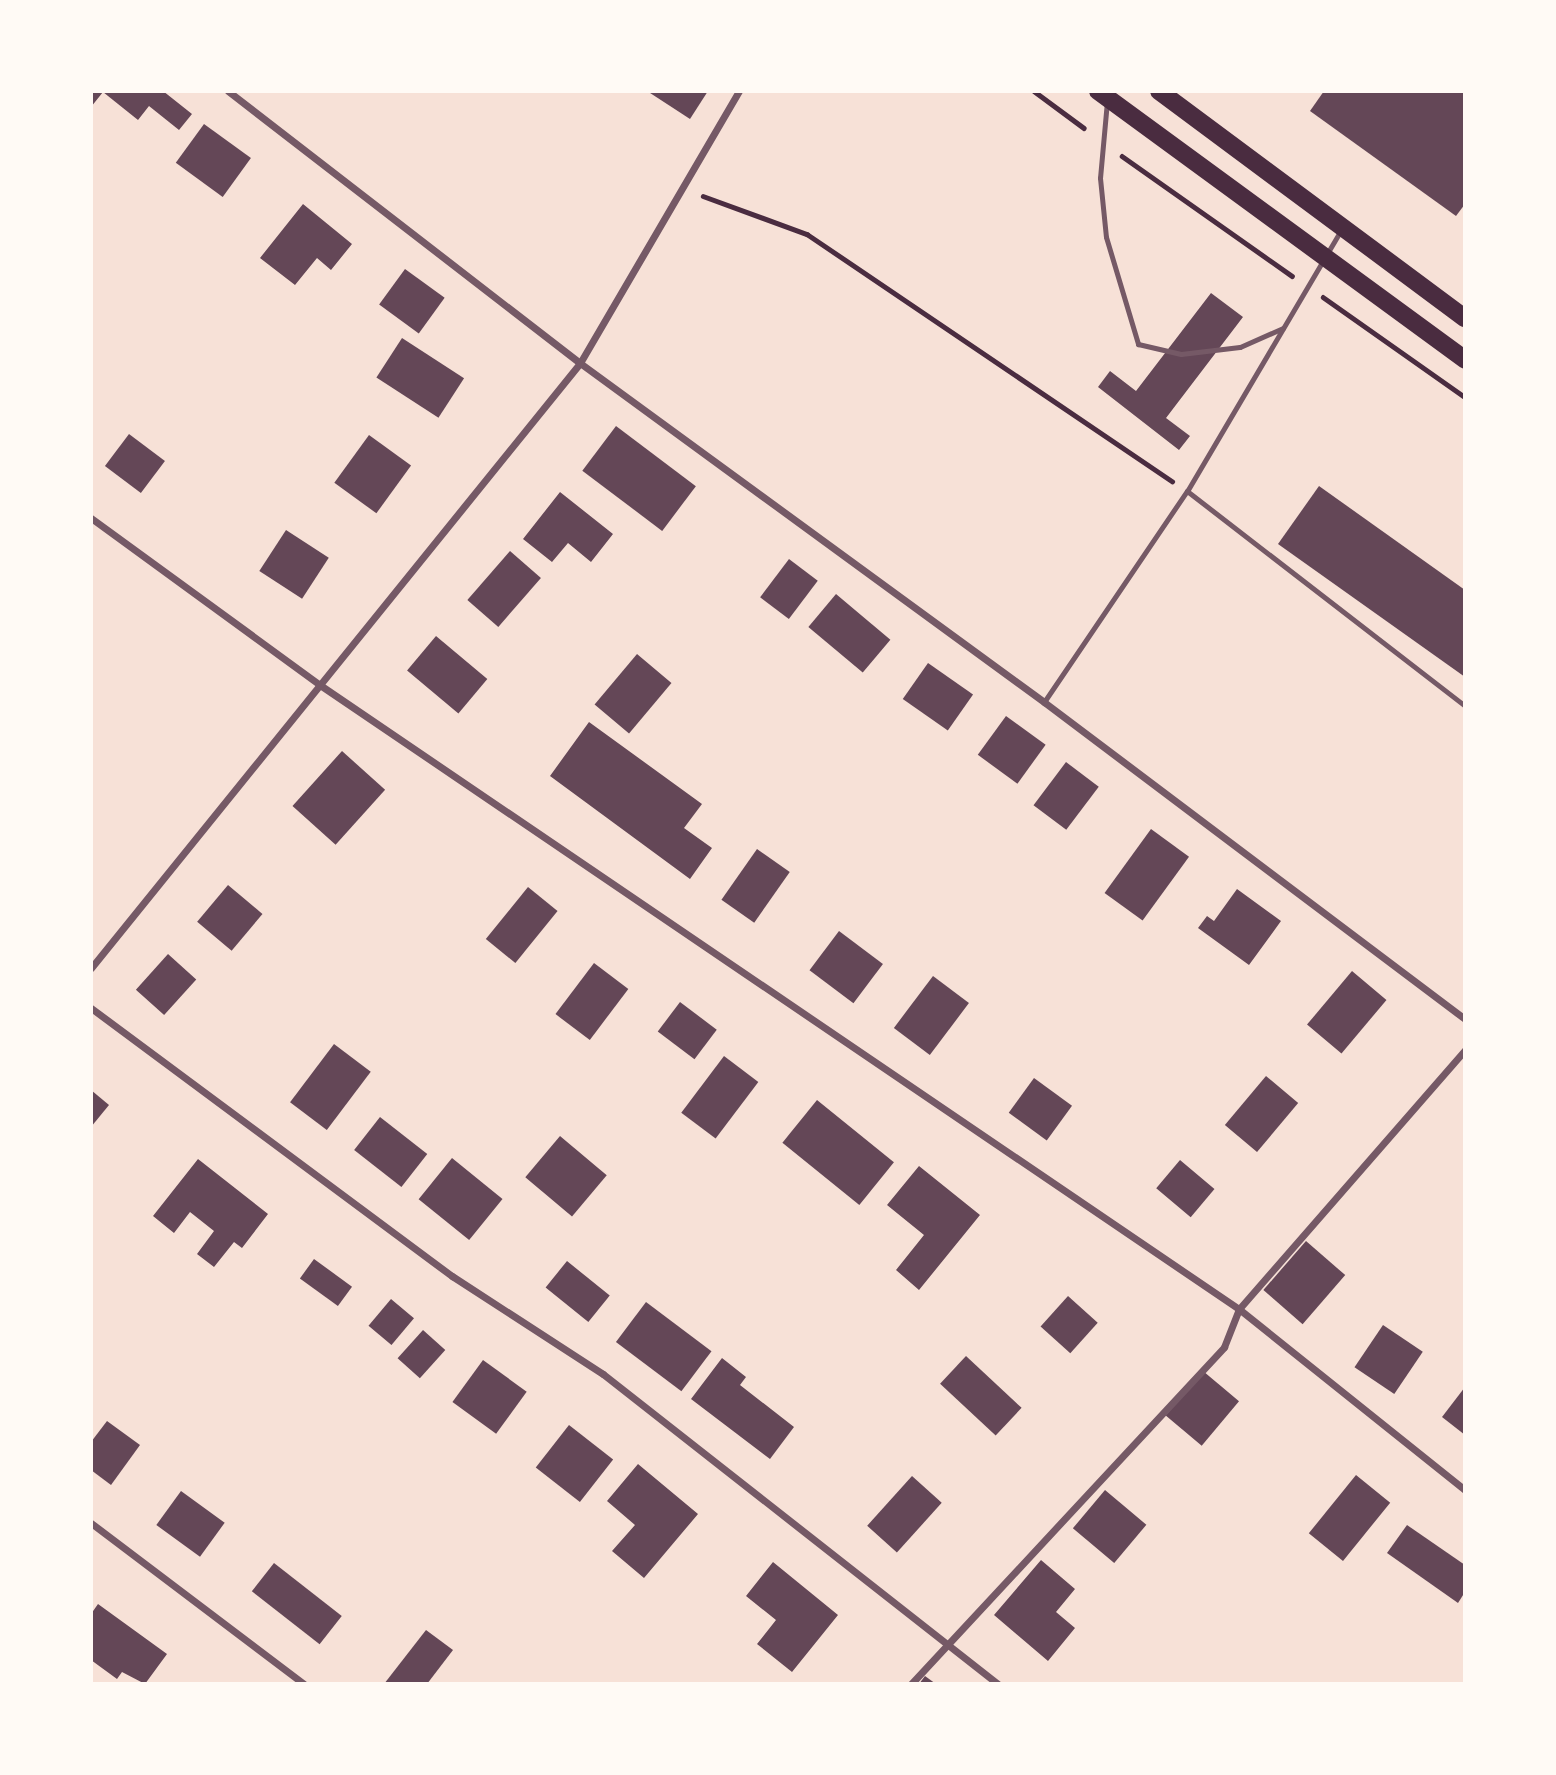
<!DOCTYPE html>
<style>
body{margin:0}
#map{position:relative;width:1556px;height:1775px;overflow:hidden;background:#f7e1d7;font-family:Mulish,sans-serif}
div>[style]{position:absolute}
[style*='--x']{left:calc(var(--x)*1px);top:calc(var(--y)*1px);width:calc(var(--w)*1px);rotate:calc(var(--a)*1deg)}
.building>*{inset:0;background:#644757;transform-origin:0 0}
.path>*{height:4.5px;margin:-2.25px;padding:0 2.25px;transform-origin:2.25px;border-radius:2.25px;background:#4a2c40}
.service>*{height:5px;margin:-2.5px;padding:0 2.5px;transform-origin:2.5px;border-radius:2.5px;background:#755966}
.minor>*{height:7px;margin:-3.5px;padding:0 3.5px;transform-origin:3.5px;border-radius:3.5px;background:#755966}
.primary>*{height:18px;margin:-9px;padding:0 9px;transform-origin:9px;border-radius:9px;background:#4a2c40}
span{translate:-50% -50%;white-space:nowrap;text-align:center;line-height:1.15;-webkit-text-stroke:7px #fffaf5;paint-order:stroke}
.frame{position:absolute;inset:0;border:93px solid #fffaf5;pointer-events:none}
</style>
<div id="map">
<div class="building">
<i style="clip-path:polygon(91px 91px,163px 91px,192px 114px,179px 130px,149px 106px,138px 120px,103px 92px,91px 107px)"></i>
<i style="clip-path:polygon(647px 91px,708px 91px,690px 119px)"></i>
<i style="clip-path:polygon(1324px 91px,1465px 91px,1465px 204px,1456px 216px,1310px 111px)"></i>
<i style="left:204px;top:124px;width:58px;height:48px;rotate:36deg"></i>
<i style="clip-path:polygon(303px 204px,352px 244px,331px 270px,317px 258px,295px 285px,260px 258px)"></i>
<i style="left:405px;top:269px;width:49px;height:44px;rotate:36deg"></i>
<i style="clip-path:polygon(1211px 293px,1243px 317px,1166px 418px,1190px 436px,1179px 450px,1098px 387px,1110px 371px,1136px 391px)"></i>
<i style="left:402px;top:338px;width:74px;height:47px;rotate:33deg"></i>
<i style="left:616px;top:426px;width:100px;height:56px;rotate:37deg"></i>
<i style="left:129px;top:434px;width:45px;height:40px;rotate:37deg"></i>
<i style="left:369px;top:435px;width:52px;height:59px;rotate:36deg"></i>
<i style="clip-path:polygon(1319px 486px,1465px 590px,1465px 677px,1278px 544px)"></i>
<i style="clip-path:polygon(560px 492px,613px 534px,591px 562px,568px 543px,552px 562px,523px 539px)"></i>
<i style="left:286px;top:530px;width:51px;height:49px;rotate:33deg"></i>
<i style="left:510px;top:551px;width:41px;height:65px;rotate:41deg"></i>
<i style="left:789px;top:559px;width:36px;height:48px;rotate:37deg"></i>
<i style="left:836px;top:594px;width:71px;height:43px;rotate:40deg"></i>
<i style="left:436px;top:636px;width:67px;height:45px;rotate:40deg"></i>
<i style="left:637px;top:654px;width:45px;height:66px;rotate:40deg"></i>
<i style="left:928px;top:663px;width:55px;height:44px;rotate:35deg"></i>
<i style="left:1006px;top:716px;width:49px;height:48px;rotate:36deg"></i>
<i style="clip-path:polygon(589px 722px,702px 804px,684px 828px,712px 848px,690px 879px,550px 776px)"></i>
<i style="left:342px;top:751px;width:58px;height:74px;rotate:42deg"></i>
<i style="left:1066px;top:762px;width:41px;height:54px;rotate:37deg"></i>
<i style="left:1151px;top:829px;width:47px;height:79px;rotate:36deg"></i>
<i style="left:757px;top:849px;width:40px;height:62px;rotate:35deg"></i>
<i style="left:228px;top:885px;width:45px;height:48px;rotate:40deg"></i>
<i style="left:528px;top:887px;width:38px;height:67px;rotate:39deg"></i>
<i style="clip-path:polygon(1237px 889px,1281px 921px,1249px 965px,1198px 928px,1207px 916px,1214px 921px)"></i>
<i style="left:839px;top:931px;width:55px;height:49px;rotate:37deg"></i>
<i style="left:168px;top:954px;width:38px;height:48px;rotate:42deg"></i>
<i style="left:594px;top:963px;width:43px;height:64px;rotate:37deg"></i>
<i style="left:1352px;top:971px;width:45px;height:70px;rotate:40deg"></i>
<i style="left:933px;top:976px;width:45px;height:65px;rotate:37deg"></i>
<i style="left:680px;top:1002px;width:46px;height:37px;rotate:37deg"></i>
<i style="left:334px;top:1044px;width:46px;height:73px;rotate:37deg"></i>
<i style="left:724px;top:1056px;width:43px;height:71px;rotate:37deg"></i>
<i style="left:1266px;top:1076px;width:42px;height:64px;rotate:40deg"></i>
<i style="left:1034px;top:1078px;width:47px;height:43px;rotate:36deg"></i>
<i style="clip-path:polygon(91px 1090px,109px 1105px,91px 1127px)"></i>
<i style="left:817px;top:1100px;width:99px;height:55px;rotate:39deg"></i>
<i style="left:380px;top:1117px;width:60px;height:42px;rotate:38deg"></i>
<i style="left:560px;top:1136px;width:61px;height:54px;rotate:40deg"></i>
<i style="left:452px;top:1158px;width:65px;height:53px;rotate:39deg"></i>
<i style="clip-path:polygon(198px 1159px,268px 1214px,242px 1248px,234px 1242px,214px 1267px,197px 1254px,214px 1231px,190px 1212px,174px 1233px,153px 1216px)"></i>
<i style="left:1180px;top:1160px;width:45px;height:37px;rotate:40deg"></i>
<i style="clip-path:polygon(919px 1166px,980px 1215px,919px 1290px,896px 1270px,924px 1235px,887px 1205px)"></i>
<i style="left:1306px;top:1241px;width:52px;height:65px;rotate:41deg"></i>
<i style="left:314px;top:1259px;width:47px;height:24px;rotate:36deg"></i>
<i style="left:567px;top:1261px;width:55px;height:34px;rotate:39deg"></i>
<i style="left:1068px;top:1296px;width:40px;height:41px;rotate:42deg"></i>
<i style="left:391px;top:1299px;width:30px;height:35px;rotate:40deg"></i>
<i style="left:646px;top:1302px;width:82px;height:50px;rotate:37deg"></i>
<i style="left:1383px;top:1325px;width:48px;height:51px;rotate:34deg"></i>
<i style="left:423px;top:1330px;width:30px;height:38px;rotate:42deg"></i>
<i style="left:966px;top:1356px;width:76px;height:38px;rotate:43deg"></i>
<i style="clip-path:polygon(722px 1358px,746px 1377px,740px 1385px,794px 1427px,770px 1459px,691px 1399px)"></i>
<i style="left:483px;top:1360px;width:54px;height:52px;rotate:36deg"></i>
<i style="left:1203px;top:1371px;width:47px;height:58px;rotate:40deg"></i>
<i style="clip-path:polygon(1465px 1387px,1465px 1435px,1442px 1417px)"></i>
<i style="clip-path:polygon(107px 1421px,140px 1445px,111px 1485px,91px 1470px,91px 1442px)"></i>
<i style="left:569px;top:1425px;width:56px;height:54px;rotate:38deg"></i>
<i style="clip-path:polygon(638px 1464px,698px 1514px,644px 1578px,612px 1551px,635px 1525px,607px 1501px)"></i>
<i style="left:1356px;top:1475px;width:44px;height:75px;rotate:39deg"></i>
<i style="left:912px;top:1476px;width:40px;height:67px;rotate:42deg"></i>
<i style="left:1105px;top:1490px;width:54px;height:50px;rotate:40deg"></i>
<i style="left:181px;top:1491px;width:54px;height:42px;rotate:36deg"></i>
<i style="clip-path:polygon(1407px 1525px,1465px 1565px,1465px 1592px,1458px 1603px,1387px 1553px)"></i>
<i style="clip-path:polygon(1041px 1560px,1075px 1589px,1056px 1612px,1075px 1628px,1048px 1661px,994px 1615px)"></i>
<i style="clip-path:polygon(773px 1562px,838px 1615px,792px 1672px,757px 1644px,776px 1620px,746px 1596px)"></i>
<i style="left:274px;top:1563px;width:86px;height:36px;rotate:38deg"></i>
<i style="clip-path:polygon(98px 1604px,167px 1654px,145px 1684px,122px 1672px,117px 1679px,91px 1660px,91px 1614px)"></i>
<i style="clip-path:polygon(426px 1630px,453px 1650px,427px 1684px,384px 1684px)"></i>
<i style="clip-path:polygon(925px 1676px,936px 1684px,919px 1684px)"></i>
</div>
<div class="path">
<i style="--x:1034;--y:91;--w:62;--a:36.5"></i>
<i style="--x:1122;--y:156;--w:208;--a:35.2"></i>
<i style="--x:703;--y:196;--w:111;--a:20.1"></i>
<i style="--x:807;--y:234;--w:441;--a:34.1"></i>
<i style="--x:1323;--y:297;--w:174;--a:35.2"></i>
</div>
<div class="service">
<i style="--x:1107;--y:101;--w:77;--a:95.2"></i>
<i style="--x:1100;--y:178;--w:59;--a:84.2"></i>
<i style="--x:1106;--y:237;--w:112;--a:73.3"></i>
<i style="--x:1138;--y:344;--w:44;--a:13.1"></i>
<i style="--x:1181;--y:354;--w:59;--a:-6.8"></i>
<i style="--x:1240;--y:347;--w:47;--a:-23.8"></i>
<i style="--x:1341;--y:230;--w:303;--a:120.5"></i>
<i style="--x:1187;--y:491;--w:351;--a:37.7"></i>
<i style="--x:1044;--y:702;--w:255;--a:-55.9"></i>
</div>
<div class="minor">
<i style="--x:228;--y:91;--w:445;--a:37.7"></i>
<i style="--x:580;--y:363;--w:575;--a:36.15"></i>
<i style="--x:1044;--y:702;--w:527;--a:36.98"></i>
<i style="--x:91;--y:518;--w:283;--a:36.1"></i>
<i style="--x:320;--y:685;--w:1111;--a:34.18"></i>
<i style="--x:1239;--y:1309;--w:290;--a:38.7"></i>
<i style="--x:91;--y:968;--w:778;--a:-51.05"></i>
<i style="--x:580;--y:363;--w:315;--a:-59.7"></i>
<i style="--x:91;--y:1008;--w:450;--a:36.6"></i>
<i style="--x:452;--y:1276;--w:180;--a:33"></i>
<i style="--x:603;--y:1374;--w:502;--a:38.13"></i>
<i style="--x:91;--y:1523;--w:267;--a:37.1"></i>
<i style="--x:911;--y:1684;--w:460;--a:-47.1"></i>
<i style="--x:1224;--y:1347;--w:41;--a:-68.5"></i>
<i style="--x:1239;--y:1309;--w:344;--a:-48.9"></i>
</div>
<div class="primary">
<i style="--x:1098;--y:91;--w:455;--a:36.2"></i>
<i style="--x:1159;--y:91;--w:381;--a:36.6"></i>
</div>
<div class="frame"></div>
</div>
